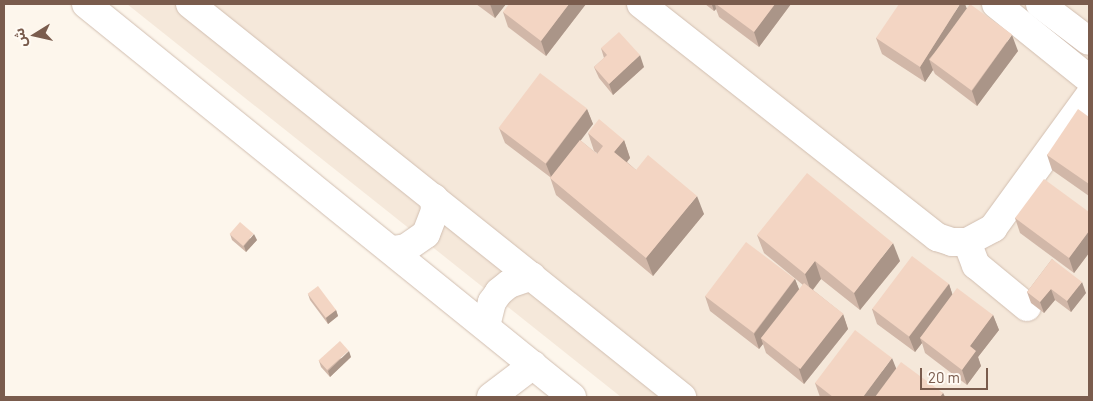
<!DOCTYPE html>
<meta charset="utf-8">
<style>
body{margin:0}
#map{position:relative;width:1093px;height:401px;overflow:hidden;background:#fdf6ec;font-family:Barlow,"Noto Sans Arabic",sans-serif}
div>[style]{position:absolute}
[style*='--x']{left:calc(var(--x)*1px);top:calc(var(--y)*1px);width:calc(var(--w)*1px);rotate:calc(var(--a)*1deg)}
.residential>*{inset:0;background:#f5e8da}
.roads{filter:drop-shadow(0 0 1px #d1beb0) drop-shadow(0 0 1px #d1beb0)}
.minor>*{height:28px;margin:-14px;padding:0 14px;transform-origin:14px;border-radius:14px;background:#fff}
.wall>*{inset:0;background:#d1b7a8}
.shaded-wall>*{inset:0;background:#aa9588}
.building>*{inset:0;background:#f3d5c3;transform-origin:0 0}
span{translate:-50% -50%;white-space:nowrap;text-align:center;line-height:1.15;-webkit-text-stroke:4px #fffaf3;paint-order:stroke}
.frame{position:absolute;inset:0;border:5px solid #7a5c4d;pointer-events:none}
.north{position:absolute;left:10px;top:10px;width:50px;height:50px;-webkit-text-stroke:4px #fffaf3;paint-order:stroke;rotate:260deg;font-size:14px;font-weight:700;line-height:20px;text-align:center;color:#7a5c4d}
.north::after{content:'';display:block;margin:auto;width:18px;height:22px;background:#7a5c4d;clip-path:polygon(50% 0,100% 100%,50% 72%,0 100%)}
.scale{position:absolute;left:920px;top:368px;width:68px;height:22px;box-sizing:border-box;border:2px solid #7a5c4d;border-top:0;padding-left:6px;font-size:15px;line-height:18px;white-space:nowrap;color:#7a5c4d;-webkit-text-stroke:4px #fffaf3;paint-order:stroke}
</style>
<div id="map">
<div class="residential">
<i style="clip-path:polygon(127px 4px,1089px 4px,1089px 397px,621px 397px)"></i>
</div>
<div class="roads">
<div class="minor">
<i style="--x:86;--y:4;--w:625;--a:38.96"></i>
<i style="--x:190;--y:4;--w:630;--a:38.62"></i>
<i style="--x:641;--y:4;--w:377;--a:38.2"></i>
<i style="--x:937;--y:237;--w:16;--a:18"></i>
<i style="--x:952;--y:242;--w:15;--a:0"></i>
<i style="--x:967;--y:242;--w:30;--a:-28"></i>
<i style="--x:993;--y:228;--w:163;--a:-54"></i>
<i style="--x:996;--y:4;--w:119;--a:38.9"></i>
<i style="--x:1040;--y:4;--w:61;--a:37.1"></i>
<i style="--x:967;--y:242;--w:25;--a:69"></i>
<i style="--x:976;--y:265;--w:66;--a:39.5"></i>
<i style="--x:393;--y:250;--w:13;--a:-9"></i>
<i style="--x:406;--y:248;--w:24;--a:-35"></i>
<i style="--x:426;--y:234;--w:25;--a:-69"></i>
<i style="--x:435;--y:211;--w:13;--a:-94"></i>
<i style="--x:486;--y:326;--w:25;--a:-76"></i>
<i style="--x:492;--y:302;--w:12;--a:-55"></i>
<i style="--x:499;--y:292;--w:13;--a:-39"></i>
<i style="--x:509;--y:284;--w:24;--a:-19"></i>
<i style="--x:491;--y:397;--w:53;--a:-37.3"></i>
</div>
</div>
<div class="wall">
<i style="clip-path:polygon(476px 4px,506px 4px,495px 18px)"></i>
<i style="clip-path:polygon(586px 4px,546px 56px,508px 27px,503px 12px)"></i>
<i style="clip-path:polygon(705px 4px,791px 4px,759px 47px,719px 17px,716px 9px,714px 11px)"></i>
<i style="clip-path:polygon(967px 8px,1018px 51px,977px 106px,935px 74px,933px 70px,925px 82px,882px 54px,876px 38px)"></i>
<i style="clip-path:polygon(601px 48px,644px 67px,613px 95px,599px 78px,594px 67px,604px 58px)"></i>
<i style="clip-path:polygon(587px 109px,593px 124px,580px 140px,597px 154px,597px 153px,594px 151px,588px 133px,624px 140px,630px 158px,627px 162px,636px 170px,704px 214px,653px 276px,556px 195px,550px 177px,505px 143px,499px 128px)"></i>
<i style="clip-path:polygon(1089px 117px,1089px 196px,1052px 170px,1047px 155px)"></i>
<i style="clip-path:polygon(1089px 212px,1089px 253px,1074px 273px,1020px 233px,1015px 218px)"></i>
<i style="clip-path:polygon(230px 234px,257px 240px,246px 252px,232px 240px)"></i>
<i style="clip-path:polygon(757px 235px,900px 261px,860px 310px,821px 279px,813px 290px,843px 314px,848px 329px,804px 384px,766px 353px,763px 344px,759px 349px,710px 311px,705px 296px,795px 279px,799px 290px,803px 285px,764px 253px)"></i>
<i style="clip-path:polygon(1052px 259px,1086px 293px,1071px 312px,1055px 300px,1044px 313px,1031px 303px,1027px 292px)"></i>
<i style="clip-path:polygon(949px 284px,952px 294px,993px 315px,999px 330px,978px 357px,981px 366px,967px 385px,925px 353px,922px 343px,915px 352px,877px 324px,872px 309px)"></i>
<i style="clip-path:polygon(308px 294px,336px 310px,338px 316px,328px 324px,310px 300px)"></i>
<i style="clip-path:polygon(351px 357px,330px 377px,321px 367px,319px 361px)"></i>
<i style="clip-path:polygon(896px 369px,943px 393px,945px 397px,820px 397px,815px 383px)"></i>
</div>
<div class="shaded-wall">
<i style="clip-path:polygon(490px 4px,506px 4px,495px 18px)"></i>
<i style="clip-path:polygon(569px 4px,586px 4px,546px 56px,541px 41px)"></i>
<i style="clip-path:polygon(713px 4px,715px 4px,716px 9px,714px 11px,712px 5px)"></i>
<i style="clip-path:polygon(775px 4px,791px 4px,759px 47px,754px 32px)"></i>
<i style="clip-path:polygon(960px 4px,965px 4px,969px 14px,929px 59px,933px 70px,925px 82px,920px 67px)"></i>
<i style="clip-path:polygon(1012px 35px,1018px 51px,977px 106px,972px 91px)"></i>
<i style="clip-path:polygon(640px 55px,644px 67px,613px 95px,609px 84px)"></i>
<i style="clip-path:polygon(587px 109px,593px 124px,552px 179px,546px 164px)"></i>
<i style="clip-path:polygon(624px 140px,630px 158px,621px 169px,614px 152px)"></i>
<i style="clip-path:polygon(697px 196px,704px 214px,653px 276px,646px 258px)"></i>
<i style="clip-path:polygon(1089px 231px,1089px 253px,1074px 273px,1069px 258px)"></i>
<i style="clip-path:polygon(254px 234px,257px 240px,246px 252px,244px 246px)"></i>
<i style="clip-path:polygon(893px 243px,900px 261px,860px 310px,854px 293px)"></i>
<i style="clip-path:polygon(815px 261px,821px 279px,811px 292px,805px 274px)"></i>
<i style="clip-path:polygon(795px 279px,801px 294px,761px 338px,763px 344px,759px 349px,754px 334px)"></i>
<i style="clip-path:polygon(1082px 282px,1086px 293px,1071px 312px,1067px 301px)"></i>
<i style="clip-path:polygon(949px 284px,954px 299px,920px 338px,922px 343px,915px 352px,909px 337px)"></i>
<i style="clip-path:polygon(1051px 289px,1055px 300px,1044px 313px,1040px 302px)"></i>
<i style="clip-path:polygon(336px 310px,338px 316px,328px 324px,326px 318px)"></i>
<i style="clip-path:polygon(843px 314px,848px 329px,804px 384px,799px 369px)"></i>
<i style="clip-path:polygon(993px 315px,999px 330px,978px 357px,981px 366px,967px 385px,962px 370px,970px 346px)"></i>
<i style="clip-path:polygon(349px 351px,351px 357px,330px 377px,328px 371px)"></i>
<i style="clip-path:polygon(892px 358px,898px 373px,880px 397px,863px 397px)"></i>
<i style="clip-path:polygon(943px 393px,945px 397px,940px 397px)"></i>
</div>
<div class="building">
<i style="clip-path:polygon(509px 4px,569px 4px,541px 41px,503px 12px)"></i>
<i style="clip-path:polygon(716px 4px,775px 4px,754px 32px)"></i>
<i style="clip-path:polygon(899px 4px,960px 4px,920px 67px,876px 38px)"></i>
<i style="left:970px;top:4px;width:52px;height:69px;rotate:36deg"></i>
<i style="clip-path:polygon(619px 32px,640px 55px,609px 84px,594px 67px,607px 55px,601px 48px)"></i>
<i style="left:540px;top:73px;width:59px;height:69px;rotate:37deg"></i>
<i style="clip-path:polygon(1078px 109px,1089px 117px,1089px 184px,1047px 155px)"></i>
<i style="clip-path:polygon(599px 119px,624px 140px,614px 152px,636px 170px,648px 155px,697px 196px,646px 258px,550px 178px,580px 140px,597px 154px,603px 146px,588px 133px)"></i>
<i style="clip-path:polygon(807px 173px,893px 243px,854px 293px,815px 261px,805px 274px,757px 235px)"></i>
<i style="clip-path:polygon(1044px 179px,1089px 212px,1089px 231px,1069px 258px,1015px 218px)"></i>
<i style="left:240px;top:222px;width:18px;height:16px;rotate:41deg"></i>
<i style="left:746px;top:242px;width:61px;height:68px;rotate:37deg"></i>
<i style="left:912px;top:256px;width:46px;height:66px;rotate:37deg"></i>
<i style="clip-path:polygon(1052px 259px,1082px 282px,1067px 301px,1051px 289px,1040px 302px,1027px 292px)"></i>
<i style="left:804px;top:283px;width:50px;height:70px;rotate:38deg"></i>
<i style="left:318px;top:286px;width:30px;height:13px;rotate:53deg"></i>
<i style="clip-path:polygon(957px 288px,993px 315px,970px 346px,976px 351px,962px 370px,920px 338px)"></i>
<i style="clip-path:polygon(855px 330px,892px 358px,863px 397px,833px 397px,815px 383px)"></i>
<i style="left:340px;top:341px;width:13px;height:29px;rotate:48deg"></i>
<i style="clip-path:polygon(901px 362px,943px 393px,940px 397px,875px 397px)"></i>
</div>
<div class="frame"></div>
<div class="north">ش</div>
<div class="scale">20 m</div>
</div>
